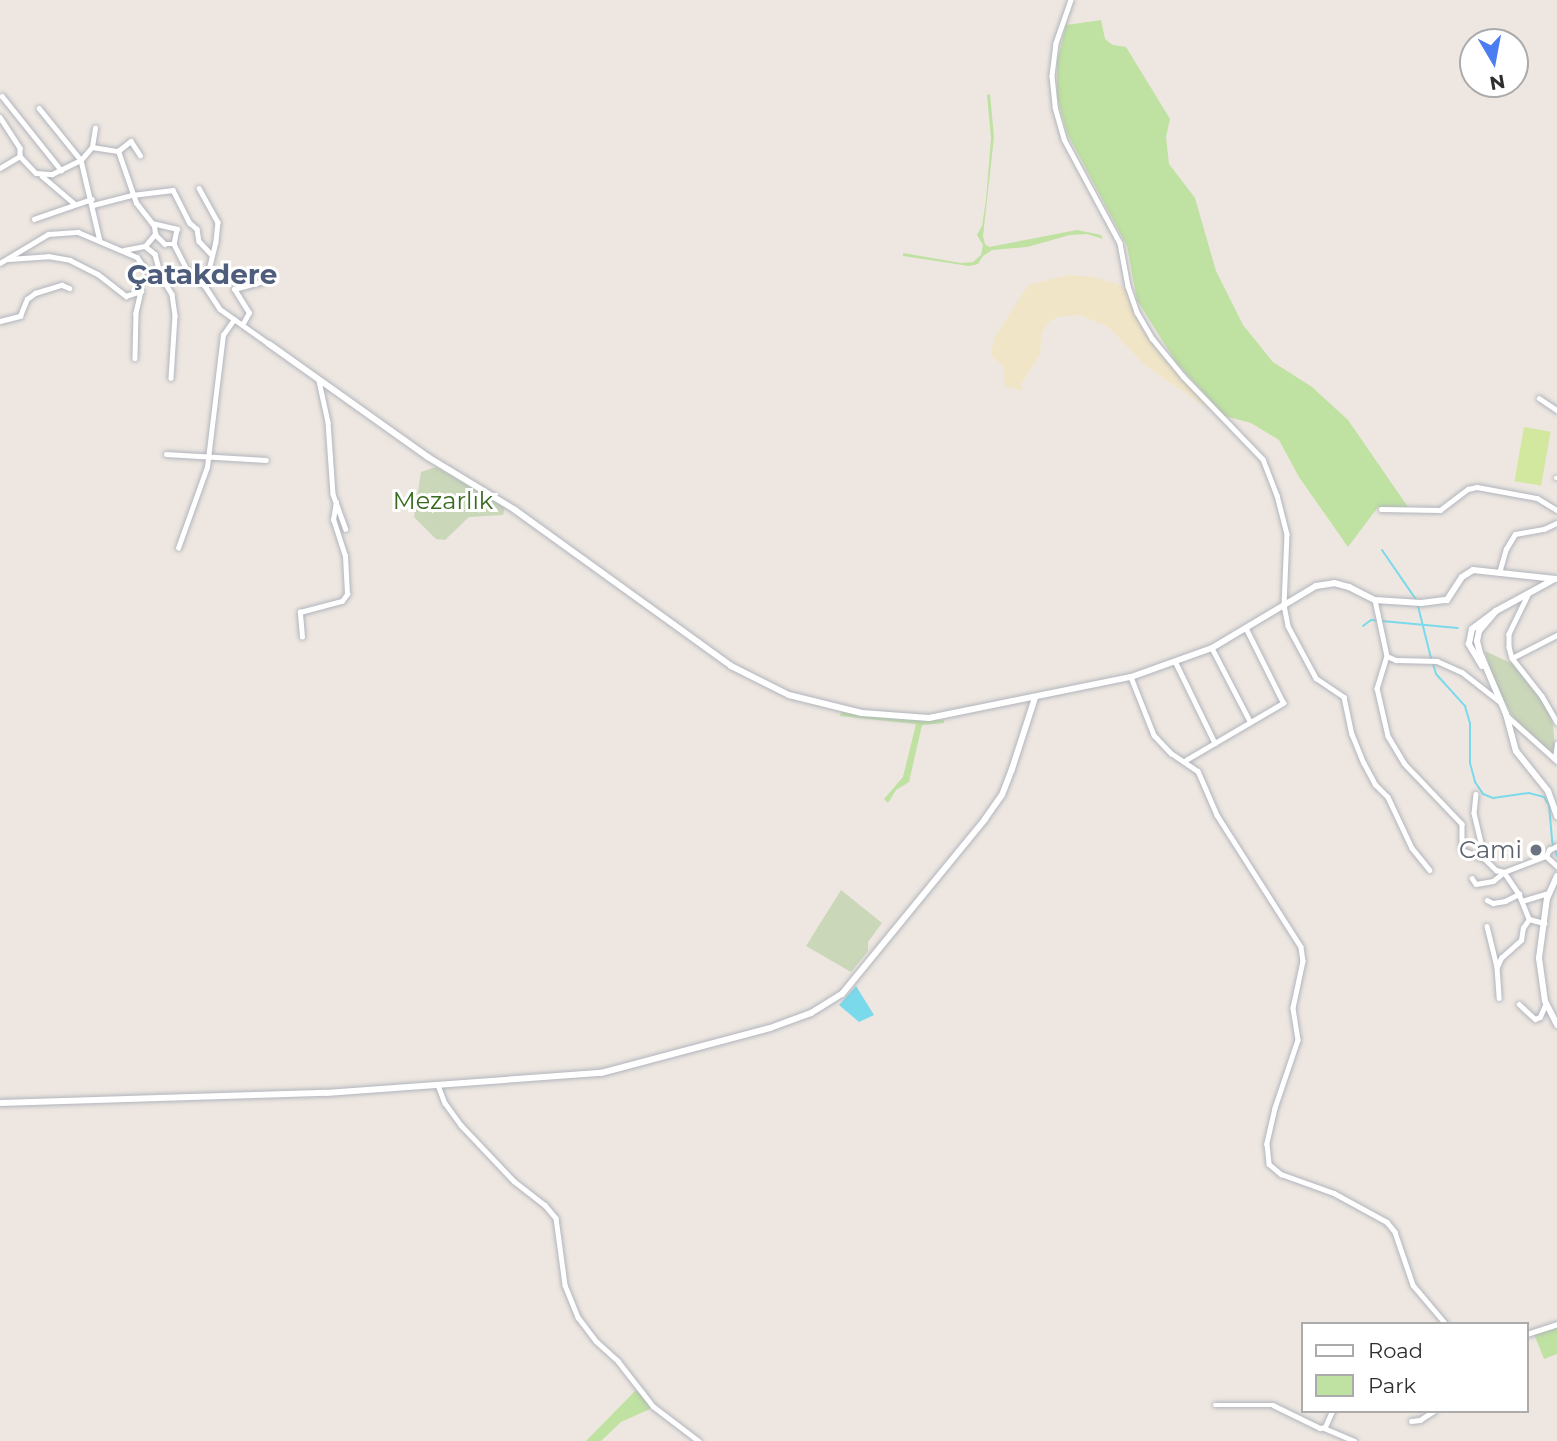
<!DOCTYPE html>
<meta charset="utf-8">
<style>
body{margin:0}
#map{position:relative;width:1557px;height:1441px;overflow:hidden;background:#eee7e1;font-family:Montserrat,sans-serif}
div>[style]{position:absolute}
[style*='--x']{left:calc(var(--x)*1px);top:calc(var(--y)*1px);width:calc(var(--w)*1px);rotate:calc(var(--a)*1deg)}
.green>*{inset:0;background:#bfe1a1}
.sand>*{inset:0;background:#f1e5c7}
.cemetery>*{inset:0;background:#cbd7b9}
.pitch>*{inset:0;background:#d1e89e;transform-origin:0 0}
.water>*{inset:0;background:#7ad9ea}
.stream>*{height:2px;margin:-1px;padding:0 1px;transform-origin:1px;border-radius:1px;background:#7ad9ea}
.roads{filter:drop-shadow(0 0 2px #b1b5bd) drop-shadow(0 0 2px #b1b5bd)}
.street>*{height:4.5px;margin:-2.25px;padding:0 2.25px;transform-origin:2.25px;border-radius:2.25px;background:#fff}
.secondary>*{height:6px;margin:-3px;padding:0 3px;transform-origin:3px;border-radius:3px;background:#fff}
.dots>*{width:19px;height:19px;translate:-50% -50%;box-sizing:border-box;border:4px solid #fff;border-radius:50%}
span{translate:-50% -50%;white-space:nowrap;text-align:center;line-height:1.15;-webkit-text-stroke:6px #fff;paint-order:stroke}
.park-label{font-size:24px;color:#376a1f}
.worship-label{font-size:24px;color:#5b616d}
.right{translate:-100% -50%;text-align:right}
.quarter-label{font-size:28px;color:#4f5d7d;font-weight:700}
.legend{position:absolute;left:1301px;top:1322px;width:228px;height:91px;box-sizing:border-box;background:#fff;border:2px solid #ababab;margin:0;padding:9px 12px;list-style:none;font-size:21px;color:#2e2e2e}
.legend li{display:flex;align-items:center;gap:14px;height:35px}
.legend b{width:35px;border:2px solid #ababab}
.north{position:absolute;left:1459px;top:28px;width:70px;height:70px;box-sizing:border-box;background:#fff;border:2px solid #ababab;border-radius:50%;rotate:170deg;font-size:19px;font-weight:700;line-height:28px;text-align:center;color:#2e2e2e}
.north::after{content:'';display:block;margin:auto;width:24px;height:32px;background:#4a7df2;clip-path:polygon(50% 0,100% 100%,50% 72%,0 100%)}
</style>
<div id="map">
<div class="green">
<i style="clip-path:polygon(1101px 20px,1105px 39px,1113px 45px,1126px 47px,1170px 119px,1166px 137px,1169px 164px,1195px 198px,1216px 271px,1243px 325px,1273px 362px,1312px 387px,1348px 420px,1408px 507px,1378px 507px,1348px 547px,1299px 477px,1279px 440px,1251px 423px,1225px 416px,1176px 362px,1137px 300px,1127px 246px,1067px 133px,1057px 97px,1057px 62px,1066px 25px)"></i>
<i style="clip-path:polygon(990px 94px,994px 137px,983px 236px,985px 244px,989px 247px,1077px 230px,1101px 235px,1103px 239px,1087px 234px,1070px 235px,1027px 247px,992px 250px,983px 256px,978px 264px,969px 266px,903px 256px,903px 253px,961px 263px,973px 262px,981px 255px,983px 245px,977px 235px,982px 226px,986px 200px,991px 138px,987px 95px)"></i>
<i style="clip-path:polygon(841px 712px,944px 720px,944px 723px,922px 725px,909px 782px,896px 790px,888px 803px,884px 799px,903px 777px,916px 724px,840px 716px)"></i>
<i style="clip-path:polygon(1557px 1326px,1557px 1354px,1544px 1359px,1534px 1334px)"></i>
<i style="clip-path:polygon(636px 1390px,652px 1408px,621px 1422px,601px 1441px,586px 1441px)"></i>
</div>
<div class="sand">
<i style="clip-path:polygon(1068px 275px,1094px 277px,1123px 286px,1143px 330px,1178px 373px,1211px 406px,1210px 410px,1147px 367px,1107px 326px,1079px 315px,1058px 317px,1049px 322px,1042px 333px,1040px 355px,1021px 384px,1021px 391px,1005px 386px,1003px 366px,991px 355px,994px 338px,1028px 285px)"></i>
</div>
<div class="cemetery">
<i style="clip-path:polygon(436px 467px,505px 507px,503px 515px,469px 517px,445px 540px,436px 539px,414px 517px,421px 472px)"></i>
<i style="clip-path:polygon(1485px 651px,1513px 664px,1527px 679px,1548px 710px,1553px 725px,1555px 749px,1548px 751px,1514px 718px,1495px 685px)"></i>
<i style="clip-path:polygon(841px 890px,882px 923px,868px 942px,868px 951px,851px 972px,806px 946px)"></i>
</div>
<div class="pitch">
<i style="left:1524px;top:427px;width:27px;height:55px;rotate:10deg"></i>
</div>
<div class="water">
<i style="clip-path:polygon(856px 986px,874px 1015px,859px 1022px,839px 1005px)"></i>
</div>
<div class="stream">
<i style="--x:1382;--y:550;--w:62;--a:55.5"></i>
<i style="--x:1418;--y:606;--w:54;--a:76"></i>
<i style="--x:1363;--y:626;--w:10;--a:-37"></i>
<i style="--x:1371;--y:620;--w:87;--a:5.3"></i>
<i style="--x:1433;--y:664;--w:10;--a:73"></i>
<i style="--x:1436;--y:674;--w:43;--a:47.8"></i>
<i style="--x:1465;--y:706;--w:18;--a:74"></i>
<i style="--x:1470;--y:723;--w:40;--a:90"></i>
<i style="--x:1470;--y:763;--w:20;--a:75"></i>
<i style="--x:1475;--y:782;--w:14;--a:56"></i>
<i style="--x:1483;--y:794;--w:11;--a:22"></i>
<i style="--x:1493;--y:798;--w:36;--a:-8"></i>
<i style="--x:1529;--y:793;--w:16;--a:15"></i>
<i style="--x:1544;--y:797;--w:9;--a:58"></i>
<i style="--x:1549;--y:805;--w:36;--a:85"></i>
<i style="--x:1552;--y:841;--w:16;--a:72"></i>
</div>
<div class="roads">
<div class="street">
<i style="--x:1071;--y:0;--w:46;--a:109.2"></i>
<i style="--x:1056;--y:43;--w:33;--a:97"></i>
<i style="--x:1052;--y:76;--w:31;--a:84"></i>
<i style="--x:1055;--y:107;--w:33;--a:74"></i>
<i style="--x:1064;--y:139;--w:118;--a:61.7"></i>
<i style="--x:1120;--y:243;--w:44;--a:79.5"></i>
<i style="--x:1128;--y:286;--w:28;--a:71"></i>
<i style="--x:1137;--y:312;--w:30;--a:60"></i>
<i style="--x:1152;--y:338;--w:49;--a:50.8"></i>
<i style="--x:1183;--y:376;--w:115;--a:46.1"></i>
<i style="--x:1263;--y:459;--w:39;--a:69"></i>
<i style="--x:1277;--y:495;--w:40;--a:75.6"></i>
<i style="--x:1287;--y:534;--w:71;--a:92.4"></i>
<i style="--x:1284;--y:605;--w:21;--a:79"></i>
<i style="--x:1288;--y:626;--w:59;--a:61.7"></i>
<i style="--x:1316;--y:678;--w:34;--a:34"></i>
<i style="--x:1344;--y:697;--w:38;--a:78"></i>
<i style="--x:1352;--y:734;--w:31;--a:68"></i>
<i style="--x:1364;--y:763;--w:24;--a:62"></i>
<i style="--x:1375;--y:784;--w:18;--a:45"></i>
<i style="--x:1388;--y:797;--w:56;--a:64.8"></i>
<i style="--x:1412;--y:848;--w:28;--a:51"></i>
<i style="--x:2;--y:96;--w:95;--a:51.4"></i>
<i style="--x:39;--y:108;--w:67;--a:51.1"></i>
<i style="--x:81;--y:160;--w:83;--a:76.8"></i>
<i style="--x:0;--y:117;--w:37;--a:57"></i>
<i style="--x:20;--y:148;--w:8;--a:90"></i>
<i style="--x:92;--y:147;--w:26;--a:9"></i>
<i style="--x:0;--y:168;--w:23;--a:-31"></i>
<i style="--x:20;--y:156;--w:23;--a:47"></i>
<i style="--x:36;--y:173;--w:16;--a:4"></i>
<i style="--x:52;--y:174;--w:32;--a:-26"></i>
<i style="--x:81;--y:160;--w:17;--a:-50"></i>
<i style="--x:92;--y:147;--w:19;--a:-81"></i>
<i style="--x:42;--y:176;--w:43;--a:40.3"></i>
<i style="--x:199;--y:188;--w:39;--a:61"></i>
<i style="--x:218;--y:222;--w:20;--a:96"></i>
<i style="--x:216;--y:242;--w:45;--a:104"></i>
<i style="--x:93;--y:205;--w:40;--a:-14.4"></i>
<i style="--x:132;--y:195;--w:41;--a:-7"></i>
<i style="--x:173;--y:190;--w:37;--a:63"></i>
<i style="--x:190;--y:223;--w:9;--a:41"></i>
<i style="--x:197;--y:229;--w:12;--a:81"></i>
<i style="--x:199;--y:241;--w:19;--a:47"></i>
<i style="--x:34;--y:219;--w:61;--a:-19"></i>
<i style="--x:152;--y:223;--w:26;--a:13"></i>
<i style="--x:177;--y:229;--w:15;--a:101"></i>
<i style="--x:174;--y:244;--w:38;--a:63"></i>
<i style="--x:155;--y:234;--w:14;--a:45"></i>
<i style="--x:165;--y:244;--w:9;--a:0"></i>
<i style="--x:145;--y:246;--w:13;--a:39"></i>
<i style="--x:155;--y:254;--w:23;--a:75"></i>
<i style="--x:161;--y:276;--w:21;--a:59"></i>
<i style="--x:172;--y:294;--w:22;--a:82"></i>
<i style="--x:175;--y:316;--w:62;--a:93.7"></i>
<i style="--x:124;--y:250;--w:21;--a:-11"></i>
<i style="--x:145;--y:246;--w:16;--a:-50"></i>
<i style="--x:155;--y:234;--w:8;--a:-97"></i>
<i style="--x:154;--y:226;--w:29;--a:-128"></i>
<i style="--x:136;--y:203;--w:55;--a:-109.1"></i>
<i style="--x:118;--y:151;--w:16;--a:-38"></i>
<i style="--x:131;--y:141;--w:17;--a:57"></i>
<i style="--x:9;--y:259;--w:39;--a:-4"></i>
<i style="--x:48;--y:256;--w:22;--a:10"></i>
<i style="--x:70;--y:260;--w:31;--a:27"></i>
<i style="--x:98;--y:274;--w:36;--a:38"></i>
<i style="--x:126;--y:296;--w:16;--a:-18"></i>
<i style="--x:141;--y:291;--w:23;--a:103"></i>
<i style="--x:136;--y:313;--w:45;--a:91.3"></i>
<i style="--x:0;--y:263;--w:56;--a:-31.1"></i>
<i style="--x:48;--y:234;--w:30;--a:-4"></i>
<i style="--x:78;--y:232;--w:64;--a:23"></i>
<i style="--x:137;--y:257;--w:16;--a:55"></i>
<i style="--x:146;--y:270;--w:16;--a:22"></i>
<i style="--x:161;--y:276;--w:35;--a:5"></i>
<i style="--x:196;--y:279;--w:11;--a:38"></i>
<i style="--x:205;--y:286;--w:27;--a:57"></i>
<i style="--x:220;--y:309;--w:60;--a:35.5"></i>
<i style="--x:0;--y:321;--w:21;--a:-14"></i>
<i style="--x:20;--y:316;--w:18;--a:-68"></i>
<i style="--x:27;--y:299;--w:10;--a:-37"></i>
<i style="--x:35;--y:293;--w:28;--a:-17"></i>
<i style="--x:62;--y:285;--w:8;--a:23"></i>
<i style="--x:242;--y:325;--w:14;--a:-60"></i>
<i style="--x:249;--y:313;--w:28;--a:-122"></i>
<i style="--x:234;--y:289;--w:30;--a:-15"></i>
<i style="--x:319;--y:381;--w:42;--a:77.6"></i>
<i style="--x:328;--y:422;--w:72;--a:86"></i>
<i style="--x:333;--y:494;--w:37;--a:70"></i>
<i style="--x:1539;--y:398;--w:22;--a:34"></i>
<i style="--x:166;--y:454;--w:100;--a:3.4"></i>
<i style="--x:1556;--y:478;--w:1;--a:0"></i>
<i style="--x:1381;--y:509;--w:59;--a:1"></i>
<i style="--x:1440;--y:510;--w:35;--a:-37"></i>
<i style="--x:1468;--y:489;--w:9;--a:-13"></i>
<i style="--x:1477;--y:487;--w:61;--a:10.4"></i>
<i style="--x:1537;--y:498;--w:23;--a:31"></i>
<i style="--x:178;--y:548;--w:86;--a:-70.3"></i>
<i style="--x:207;--y:467;--w:133;--a:-83.1"></i>
<i style="--x:223;--y:335;--w:19;--a:-55"></i>
<i style="--x:1499;--y:573;--w:25;--a:-74"></i>
<i style="--x:1506;--y:549;--w:17;--a:-59"></i>
<i style="--x:1515;--y:534;--w:29;--a:-10"></i>
<i style="--x:1544;--y:529;--w:14;--a:-25"></i>
<i style="--x:1529;--y:593;--w:46;--a:116"></i>
<i style="--x:1509;--y:634;--w:13;--a:90"></i>
<i style="--x:1509;--y:647;--w:11;--a:75"></i>
<i style="--x:1512;--y:658;--w:48;--a:51.7"></i>
<i style="--x:1542;--y:696;--w:30;--a:60"></i>
<i style="--x:1375;--y:600;--w:57;--a:77.9"></i>
<i style="--x:1387;--y:656;--w:10;--a:24"></i>
<i style="--x:1396;--y:660;--w:41;--a:1.4"></i>
<i style="--x:1437;--y:661;--w:27;--a:24"></i>
<i style="--x:1462;--y:672;--w:47;--a:38.1"></i>
<i style="--x:302;--y:637;--w:25;--a:-95"></i>
<i style="--x:300;--y:612;--w:43;--a:-14.7"></i>
<i style="--x:342;--y:601;--w:9;--a:-54"></i>
<i style="--x:347;--y:594;--w:38;--a:-93"></i>
<i style="--x:345;--y:556;--w:38;--a:-108"></i>
<i style="--x:333;--y:520;--w:18;--a:-81"></i>
<i style="--x:1212;--y:648;--w:82;--a:62.5"></i>
<i style="--x:1387;--y:656;--w:34;--a:107"></i>
<i style="--x:1377;--y:688;--w:49;--a:77.1"></i>
<i style="--x:1388;--y:736;--w:31;--a:59"></i>
<i style="--x:1404;--y:763;--w:84;--a:46.4"></i>
<i style="--x:1462;--y:824;--w:26;--a:90"></i>
<i style="--x:1462;--y:850;--w:25;--a:21"></i>
<i style="--x:1485;--y:859;--w:16;--a:45"></i>
<i style="--x:1496;--y:870;--w:8;--a:14"></i>
<i style="--x:1504;--y:872;--w:45;--a:-20.9"></i>
<i style="--x:1546;--y:856;--w:7;--a:-63"></i>
<i style="--x:1549;--y:850;--w:9;--a:-27"></i>
<i style="--x:1512;--y:658;--w:51;--a:-27.1"></i>
<i style="--x:1176;--y:663;--w:89;--a:64"></i>
<i style="--x:1131;--y:677;--w:62;--a:68.4"></i>
<i style="--x:1154;--y:735;--w:25;--a:47"></i>
<i style="--x:1171;--y:753;--w:32;--a:34"></i>
<i style="--x:1198;--y:771;--w:48;--a:66.6"></i>
<i style="--x:1217;--y:815;--w:156;--a:57.5"></i>
<i style="--x:1301;--y:947;--w:14;--a:82"></i>
<i style="--x:1303;--y:961;--w:48;--a:102"></i>
<i style="--x:1293;--y:1008;--w:32;--a:81"></i>
<i style="--x:1298;--y:1040;--w:72;--a:108.7"></i>
<i style="--x:1275;--y:1108;--w:37;--a:103"></i>
<i style="--x:1267;--y:1144;--w:20;--a:84"></i>
<i style="--x:1269;--y:1164;--w:16;--a:40"></i>
<i style="--x:1281;--y:1174;--w:56;--a:19.7"></i>
<i style="--x:1334;--y:1193;--w:60;--a:28.7"></i>
<i style="--x:1387;--y:1222;--w:13;--a:51"></i>
<i style="--x:1395;--y:1232;--w:56;--a:71.2"></i>
<i style="--x:1413;--y:1285;--w:51;--a:49.8"></i>
<i style="--x:1506;--y:715;--w:69;--a:42"></i>
<i style="--x:1555;--y:758;--w:14;--a:-82"></i>
<i style="--x:1186;--y:760;--w:113;--a:-30.4"></i>
<i style="--x:1283;--y:703;--w:83;--a:-116.6"></i>
<i style="--x:1476;--y:794;--w:19;--a:96"></i>
<i style="--x:1474;--y:813;--w:47;--a:76.6"></i>
<i style="--x:1546;--y:856;--w:15;--a:42"></i>
<i style="--x:1472;--y:878;--w:7;--a:56"></i>
<i style="--x:1476;--y:884;--w:17;--a:-10"></i>
<i style="--x:1493;--y:881;--w:14;--a:-39"></i>
<i style="--x:1504;--y:872;--w:27;--a:56"></i>
<i style="--x:1519;--y:894;--w:27;--a:68"></i>
<i style="--x:1529;--y:919;--w:16;--a:15"></i>
<i style="--x:1487;--y:900;--w:7;--a:27"></i>
<i style="--x:1493;--y:903;--w:12;--a:-9"></i>
<i style="--x:1505;--y:901;--w:16;--a:-27"></i>
<i style="--x:1522;--y:901;--w:28;--a:-17"></i>
<i style="--x:1487;--y:926;--w:42;--a:76.3"></i>
<i style="--x:1497;--y:967;--w:10;--a:-66"></i>
<i style="--x:1501;--y:958;--w:27;--a:-42"></i>
<i style="--x:1521;--y:940;--w:12;--a:-81"></i>
<i style="--x:1523;--y:928;--w:11;--a:-56"></i>
<i style="--x:1497;--y:967;--w:31;--a:86"></i>
<i style="--x:1519;--y:1004;--w:22;--a:43"></i>
<i style="--x:1535;--y:1019;--w:5;--a:-22"></i>
<i style="--x:1540;--y:1017;--w:15;--a:-67"></i>
<i style="--x:438;--y:1085;--w:19;--a:69"></i>
<i style="--x:445;--y:1103;--w:27;--a:54"></i>
<i style="--x:461;--y:1125;--w:77;--a:46.6"></i>
<i style="--x:514;--y:1181;--w:39;--a:38"></i>
<i style="--x:545;--y:1205;--w:17;--a:50"></i>
<i style="--x:556;--y:1218;--w:68;--a:82.3"></i>
<i style="--x:565;--y:1285;--w:35;--a:68"></i>
<i style="--x:578;--y:1317;--w:30;--a:53"></i>
<i style="--x:596;--y:1341;--w:30;--a:42"></i>
<i style="--x:618;--y:1361;--w:57;--a:52.1"></i>
<i style="--x:653;--y:1406;--w:58;--a:37.3"></i>
<i style="--x:1527;--y:1334;--w:32;--a:-18"></i>
<i style="--x:1215;--y:1405;--w:58;--a:0"></i>
<i style="--x:1273;--y:1405;--w:52;--a:26.1"></i>
<i style="--x:1320;--y:1428;--w:5;--a:-11"></i>
<i style="--x:1325;--y:1427;--w:17;--a:-66"></i>
<i style="--x:1411;--y:1421;--w:9;--a:-6"></i>
<i style="--x:1420;--y:1420;--w:17;--a:-33"></i>
<i style="--x:1324;--y:1428;--w:33;--a:23"></i>
</div>
<div class="secondary">
<i style="--x:269;--y:344;--w:195;--a:35.4"></i>
<i style="--x:428;--y:457;--w:102;--a:31.3"></i>
<i style="--x:515;--y:510;--w:266;--a:35.8"></i>
<i style="--x:731;--y:666;--w:65;--a:26.6"></i>
<i style="--x:789;--y:695;--w:75;--a:13.9"></i>
<i style="--x:862;--y:713;--w:67;--a:4.3"></i>
<i style="--x:929;--y:718;--w:206;--a:-11.5"></i>
<i style="--x:1131;--y:677;--w:86;--a:-19.7"></i>
<i style="--x:1212;--y:648;--w:121;--a:-30.8"></i>
<i style="--x:1316;--y:586;--w:18;--a:-9"></i>
<i style="--x:1334;--y:583;--w:16;--a:15"></i>
<i style="--x:1349;--y:587;--w:29;--a:27"></i>
<i style="--x:1375;--y:600;--w:46;--a:3.7"></i>
<i style="--x:1421;--y:603;--w:26;--a:-7"></i>
<i style="--x:1447;--y:600;--w:27;--a:-57"></i>
<i style="--x:1462;--y:577;--w:13;--a:-32"></i>
<i style="--x:1473;--y:570;--w:83;--a:6.2"></i>
<i style="--x:1496;--y:611;--w:26;--a:130"></i>
<i style="--x:1479;--y:631;--w:10;--a:101"></i>
<i style="--x:1477;--y:641;--w:12;--a:76"></i>
<i style="--x:1480;--y:653;--w:66;--a:66.9"></i>
<i style="--x:1506;--y:714;--w:38;--a:75"></i>
<i style="--x:1516;--y:751;--w:51;--a:51.3"></i>
<i style="--x:1548;--y:791;--w:27;--a:70"></i>
<i style="--x:1482;--y:666;--w:26;--a:-121"></i>
<i style="--x:1469;--y:644;--w:15;--a:-79"></i>
<i style="--x:1472;--y:629;--w:30;--a:-37"></i>
<i style="--x:1496;--y:611;--w:65;--a:-28.5"></i>
<i style="--x:1557;--y:876;--w:24;--a:114"></i>
<i style="--x:1547;--y:898;--w:61;--a:97.6"></i>
<i style="--x:1539;--y:958;--w:43;--a:82.1"></i>
<i style="--x:1545;--y:1001;--w:27;--a:63"></i>
<i style="--x:0;--y:1103;--w:326;--a:-1.8"></i>
<i style="--x:326;--y:1093;--w:276;--a:-4.2"></i>
<i style="--x:601;--y:1073;--w:175;--a:-14.9"></i>
<i style="--x:770;--y:1028;--w:44;--a:-20.1"></i>
<i style="--x:811;--y:1013;--w:36;--a:-32"></i>
<i style="--x:842;--y:994;--w:226;--a:-50.7"></i>
<i style="--x:985;--y:819;--w:29;--a:-55"></i>
<i style="--x:1002;--y:795;--w:28;--a:-69"></i>
<i style="--x:1012;--y:769;--w:75;--a:-72.1"></i>
</div>
</div>
<div class="dots">
<i style="left:1536px;top:850px;background:#6b7280"></i>
</div>
<div class="park-label">
<span style="left:443px;top:501px">Mezarlık</span>
</div>
<div class="worship-label">
<span class="right" style="left:1522px;top:850px">Cami</span>
</div>
<div class="quarter-label">
<span style="left:202px;top:274px">Çatakdere</span>
</div>
<ul class="legend">
<li><b style="height:9px;background:#fff"></b>Road</li>
<li><b style="height:19px;background:#bfe1a1"></b>Park</li>
</ul>
<div class="north">N</div>
</div>
